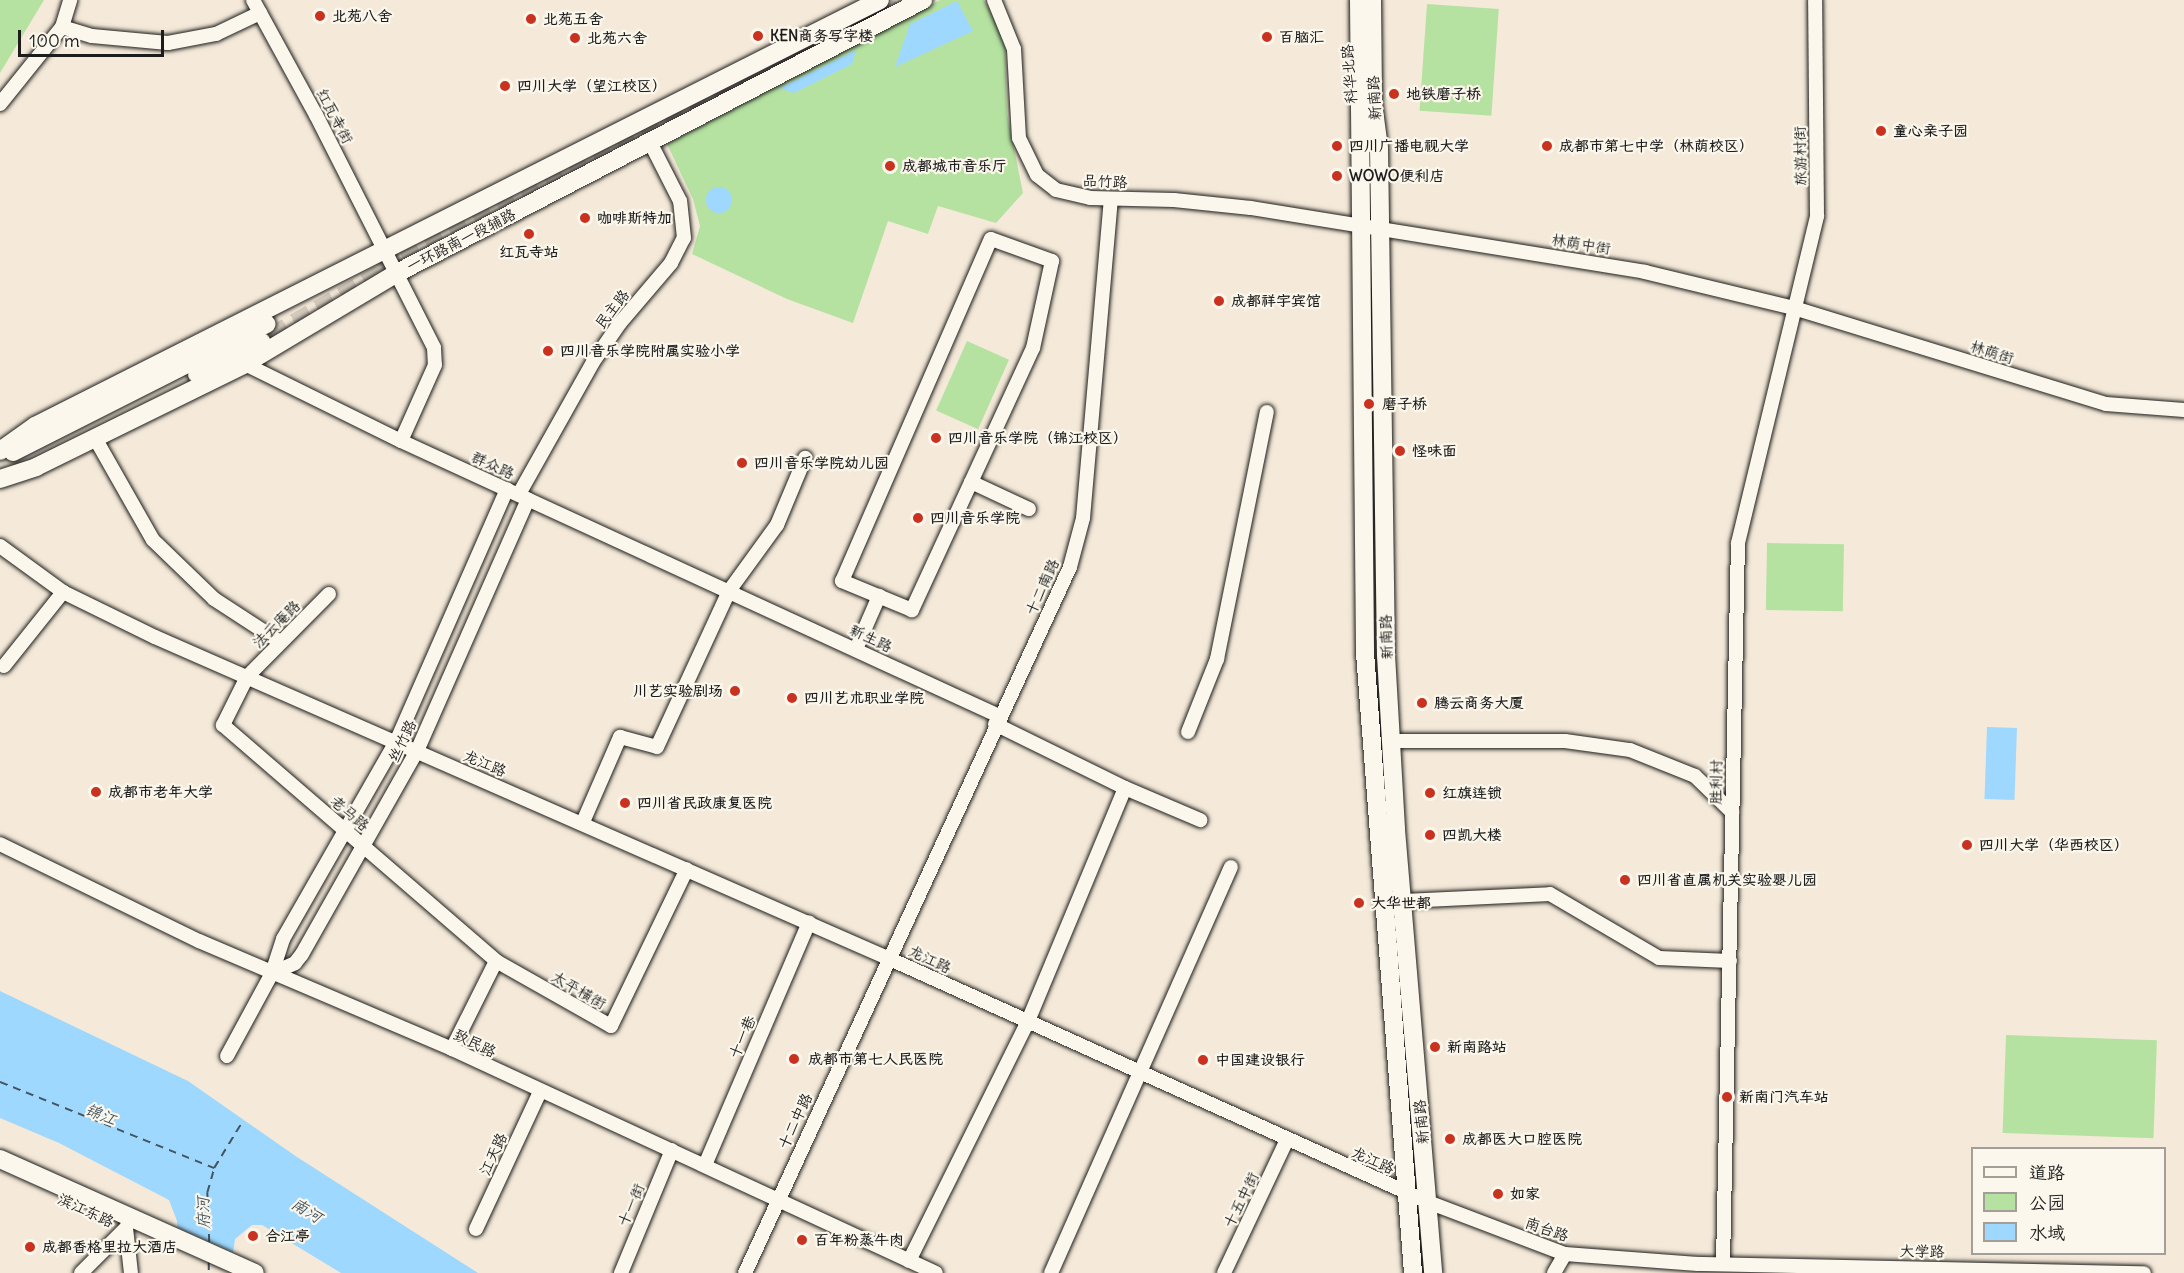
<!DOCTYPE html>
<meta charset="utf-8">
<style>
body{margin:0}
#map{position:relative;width:2184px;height:1273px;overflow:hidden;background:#f5ead9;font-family:Delius,"LXGW WenKai TC",sans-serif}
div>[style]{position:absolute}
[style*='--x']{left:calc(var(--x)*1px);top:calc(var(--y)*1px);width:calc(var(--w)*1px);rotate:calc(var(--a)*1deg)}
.green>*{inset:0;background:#b5e2a0;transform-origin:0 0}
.water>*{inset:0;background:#9ed8fe;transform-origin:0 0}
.round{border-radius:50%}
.pier>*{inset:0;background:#f5ead9}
.ferry>*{height:1.5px;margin-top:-0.75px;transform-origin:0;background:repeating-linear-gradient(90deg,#435460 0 8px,transparent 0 14px)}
.major-tunnel>*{height:18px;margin-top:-9px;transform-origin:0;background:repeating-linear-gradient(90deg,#d4cbbd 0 18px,transparent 0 27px)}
.roads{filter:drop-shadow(0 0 2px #1c1c1c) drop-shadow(0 0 2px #1c1c1c)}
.minor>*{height:14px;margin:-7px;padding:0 7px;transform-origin:7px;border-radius:7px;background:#fbf7ec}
.major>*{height:18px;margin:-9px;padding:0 9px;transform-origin:9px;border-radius:9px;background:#fbf7ec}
.dots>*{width:16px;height:16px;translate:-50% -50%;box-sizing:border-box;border:3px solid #fbf7ec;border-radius:50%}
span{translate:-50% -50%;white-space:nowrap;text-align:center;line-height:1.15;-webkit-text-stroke:4.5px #fbf7ec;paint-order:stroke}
.poi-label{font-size:15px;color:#1c1c1c;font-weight:700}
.left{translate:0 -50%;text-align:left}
.right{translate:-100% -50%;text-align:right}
.street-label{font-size:15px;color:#1c1c1c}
.water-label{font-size:16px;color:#435460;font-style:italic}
.legend{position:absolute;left:1971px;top:1147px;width:195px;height:108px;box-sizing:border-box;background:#fbf7ec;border:2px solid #a29f99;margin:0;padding:8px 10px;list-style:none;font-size:18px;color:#1c1c1c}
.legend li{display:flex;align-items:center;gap:12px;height:30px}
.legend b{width:30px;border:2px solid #a29f99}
.scale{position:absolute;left:18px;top:30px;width:146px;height:27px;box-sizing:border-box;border:3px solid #1c1c1c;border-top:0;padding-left:8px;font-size:18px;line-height:21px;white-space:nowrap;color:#1c1c1c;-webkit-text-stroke:4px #fbf7ec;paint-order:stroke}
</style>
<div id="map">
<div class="green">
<i style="clip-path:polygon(0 0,44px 0,0 73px)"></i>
<i style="clip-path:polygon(940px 0,984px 0,1005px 40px,1007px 114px,1023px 193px,996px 223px,938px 206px,928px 234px,888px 221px,853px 323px,787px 299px,692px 254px,700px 226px,693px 199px,667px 144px)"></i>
<i style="left:1427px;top:4px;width:72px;height:107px;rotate:4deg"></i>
<i style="left:967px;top:341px;width:46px;height:76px;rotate:24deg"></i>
<i style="left:1767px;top:543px;width:77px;height:67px;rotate:1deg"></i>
<i style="left:2006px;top:1035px;width:151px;height:98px;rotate:2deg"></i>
</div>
<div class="water">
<i style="clip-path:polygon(957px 1px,973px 31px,895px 67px,910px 24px)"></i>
<i style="clip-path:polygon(856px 50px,852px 64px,794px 93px,780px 88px)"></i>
<i class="round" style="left:706px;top:187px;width:26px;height:26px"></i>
<i style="left:1987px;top:727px;width:30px;height:72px;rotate:2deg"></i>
<i style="clip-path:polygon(0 991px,188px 1081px,297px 1157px,478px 1273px,341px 1273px,262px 1225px,252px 1225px,235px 1239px,230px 1273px,180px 1273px,177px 1221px,169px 1200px,59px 1143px,0 1118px)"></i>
</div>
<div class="pier">
<i style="clip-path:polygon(174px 1226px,235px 1253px,233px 1273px,177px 1273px)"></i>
</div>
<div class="ferry">
<i style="--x:0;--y:1082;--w:231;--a:21.9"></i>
<i style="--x:209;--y:1242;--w:49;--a:-92.3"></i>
<i style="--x:207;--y:1193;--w:26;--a:-74"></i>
<i style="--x:214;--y:1168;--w:52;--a:-58.5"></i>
<i style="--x:209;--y:1262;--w:11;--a:90"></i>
</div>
<div class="major-tunnel">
<i style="--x:868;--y:15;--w:31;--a:-29"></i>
<i style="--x:377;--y:267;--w:410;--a:-27.1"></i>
<i style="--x:271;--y:336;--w:139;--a:-29.7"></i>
</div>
<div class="roads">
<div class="minor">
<i style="--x:253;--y:0;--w:131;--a:61.3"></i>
<i style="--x:316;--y:115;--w:261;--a:63.1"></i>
<i style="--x:434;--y:348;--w:17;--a:87"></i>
<i style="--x:435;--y:365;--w:83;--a:114.1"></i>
<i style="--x:994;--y:0;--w:53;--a:67.8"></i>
<i style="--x:1014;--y:49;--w:89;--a:86.8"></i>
<i style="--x:1019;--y:138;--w:41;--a:64.1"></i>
<i style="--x:1037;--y:175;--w:24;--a:38"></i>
<i style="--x:1056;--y:190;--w:35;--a:13"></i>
<i style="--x:1090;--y:198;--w:84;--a:1.4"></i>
<i style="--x:1174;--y:200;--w:77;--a:5.9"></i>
<i style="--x:1251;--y:208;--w:399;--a:9.2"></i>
<i style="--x:1645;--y:272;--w:153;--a:13.6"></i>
<i style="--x:1794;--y:308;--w:326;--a:17.1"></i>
<i style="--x:2106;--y:404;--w:78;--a:4.4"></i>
<i style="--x:62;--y:27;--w:31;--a:17"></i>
<i style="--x:92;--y:36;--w:76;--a:5.3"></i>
<i style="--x:168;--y:43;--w:49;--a:-10.6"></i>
<i style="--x:216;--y:34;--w:49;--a:-25.5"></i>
<i style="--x:0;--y:104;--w:99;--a:-51.2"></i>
<i style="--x:62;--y:27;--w:28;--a:-73"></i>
<i style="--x:991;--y:239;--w:65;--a:19.8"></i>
<i style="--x:1052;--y:261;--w:89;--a:102.3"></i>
<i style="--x:1033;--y:348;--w:289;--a:114.8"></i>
<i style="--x:912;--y:610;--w:76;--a:-157.5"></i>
<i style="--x:842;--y:581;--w:373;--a:-66.5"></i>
<i style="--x:245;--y:364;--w:174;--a:26.3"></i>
<i style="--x:401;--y:441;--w:658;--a:24.7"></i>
<i style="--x:95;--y:438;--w:117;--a:60.4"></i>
<i style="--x:153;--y:540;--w:85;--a:44"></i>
<i style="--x:214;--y:599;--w:79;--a:33.1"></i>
<i style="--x:971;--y:482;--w:64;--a:25"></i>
<i style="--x:519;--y:494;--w:151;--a:-60.7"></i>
<i style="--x:593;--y:362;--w:47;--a:-55.3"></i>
<i style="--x:620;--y:323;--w:79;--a:-49.6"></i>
<i style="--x:671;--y:263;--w:28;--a:-63"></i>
<i style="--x:684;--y:238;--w:37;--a:-96"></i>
<i style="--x:680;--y:201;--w:66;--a:-117"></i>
<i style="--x:0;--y:546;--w:78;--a:36.1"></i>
<i style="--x:63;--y:592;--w:102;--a:26.1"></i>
<i style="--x:155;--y:637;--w:802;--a:23.66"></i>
<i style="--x:890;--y:959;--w:590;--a:24.31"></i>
<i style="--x:1428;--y:1202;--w:147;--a:20.8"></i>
<i style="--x:1565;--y:1254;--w:133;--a:4.3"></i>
<i style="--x:1698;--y:1264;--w:446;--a:1.2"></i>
<i style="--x:329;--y:594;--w:117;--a:134.7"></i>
<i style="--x:247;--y:677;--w:54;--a:116.6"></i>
<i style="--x:223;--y:725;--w:361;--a:40.8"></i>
<i style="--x:496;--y:961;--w:132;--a:29.5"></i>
<i style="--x:611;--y:1026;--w:174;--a:-64.2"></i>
<i style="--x:856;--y:649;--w:58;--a:-66.5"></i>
<i style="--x:4;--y:666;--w:95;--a:-51.4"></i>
<i style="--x:995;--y:724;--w:145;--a:26.2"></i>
<i style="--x:1125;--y:788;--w:82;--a:23.1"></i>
<i style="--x:1188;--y:732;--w:79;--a:-68.3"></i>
<i style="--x:1217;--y:659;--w:252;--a:-78.6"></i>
<i style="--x:1392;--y:741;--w:173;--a:0"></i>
<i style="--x:1565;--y:741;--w:66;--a:7.9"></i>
<i style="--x:1630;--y:750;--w:70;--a:21.8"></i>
<i style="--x:1695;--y:776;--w:52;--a:44.2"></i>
<i style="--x:583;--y:822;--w:93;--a:-66.5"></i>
<i style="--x:620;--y:737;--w:38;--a:15"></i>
<i style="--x:657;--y:747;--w:172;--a:-65.2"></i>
<i style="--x:729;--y:591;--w:82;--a:-54"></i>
<i style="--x:777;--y:525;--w:73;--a:-67.3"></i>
<i style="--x:0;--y:844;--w:221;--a:26"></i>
<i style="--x:199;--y:941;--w:275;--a:23.1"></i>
<i style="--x:452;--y:1049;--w:533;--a:24.84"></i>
<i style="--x:1404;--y:901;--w:146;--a:-2.7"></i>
<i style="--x:1550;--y:894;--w:126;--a:30.4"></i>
<i style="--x:1659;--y:958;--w:71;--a:2.4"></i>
<i style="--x:272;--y:973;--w:25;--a:-23"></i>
<i style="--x:295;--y:963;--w:11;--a:-52"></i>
<i style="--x:302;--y:954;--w:233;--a:-60.5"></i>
<i style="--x:417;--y:751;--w:275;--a:-66.2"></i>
<i style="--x:452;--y:1049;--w:98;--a:-63.4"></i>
<i style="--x:227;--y:1056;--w:94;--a:-61.5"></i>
<i style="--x:272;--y:973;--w:36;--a:-72"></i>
<i style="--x:283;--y:939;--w:227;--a:-60.2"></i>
<i style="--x:396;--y:742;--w:276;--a:-66.3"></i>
<i style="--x:705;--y:1165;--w:264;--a:-66.8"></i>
<i style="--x:126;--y:1228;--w:45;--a:83.7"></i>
<i style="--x:476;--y:1229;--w:151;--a:-65"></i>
<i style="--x:909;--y:1261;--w:268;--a:-63.6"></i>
<i style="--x:1028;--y:1021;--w:252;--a:-67.4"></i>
<i style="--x:1723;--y:1264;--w:721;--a:-88.81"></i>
<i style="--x:1738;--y:543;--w:336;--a:-76.4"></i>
<i style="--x:1817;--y:216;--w:216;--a:-90.5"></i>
<i style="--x:81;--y:1273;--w:64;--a:-45"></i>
<i style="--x:621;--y:1273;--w:133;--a:-67.5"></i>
<i style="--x:745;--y:1273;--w:777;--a:-65.28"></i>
<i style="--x:1070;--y:567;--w:51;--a:-75.1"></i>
<i style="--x:1083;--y:518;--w:320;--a:-85"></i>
<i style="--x:1051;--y:1273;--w:444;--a:-66.1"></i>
<i style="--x:1224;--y:1273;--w:147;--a:-64.7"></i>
<i style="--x:1554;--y:1273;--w:22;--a:-60"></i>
</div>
<div class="major">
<i style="--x:1359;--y:0;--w:653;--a:89.47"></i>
<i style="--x:1365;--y:653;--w:622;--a:85.57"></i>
<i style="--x:1372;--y:0;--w:103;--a:89.4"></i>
<i style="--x:1373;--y:103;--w:45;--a:82.4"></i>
<i style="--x:1379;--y:148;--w:507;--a:89.21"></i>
<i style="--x:1386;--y:655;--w:175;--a:86.7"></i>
<i style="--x:1396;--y:830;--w:445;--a:85.2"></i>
<i style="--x:197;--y:374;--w:72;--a:-26.6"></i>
<i style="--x:0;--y:451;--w:43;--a:-35.5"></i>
<i style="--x:35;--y:426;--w:946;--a:-26.75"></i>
<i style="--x:13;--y:452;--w:284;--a:-26.8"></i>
<i style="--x:0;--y:479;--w:38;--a:-18"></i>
<i style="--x:36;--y:467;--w:233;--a:-26.2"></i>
<i style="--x:245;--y:364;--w:177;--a:-30.9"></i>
<i style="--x:397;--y:273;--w:593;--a:-27.43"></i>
<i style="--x:0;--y:1159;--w:279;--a:24.1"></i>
</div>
</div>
<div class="dots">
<i style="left:320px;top:16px;background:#c8321e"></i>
<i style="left:531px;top:19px;background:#c8321e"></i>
<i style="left:758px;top:36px;background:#c8321e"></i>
<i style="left:1267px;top:37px;background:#c8321e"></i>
<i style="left:575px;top:38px;background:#c8321e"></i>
<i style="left:505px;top:86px;background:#c8321e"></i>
<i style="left:1394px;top:94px;background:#c8321e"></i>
<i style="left:1881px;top:131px;background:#c8321e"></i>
<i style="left:1337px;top:146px;background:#c8321e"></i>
<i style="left:1547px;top:146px;background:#c8321e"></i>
<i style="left:890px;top:166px;background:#c8321e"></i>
<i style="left:1337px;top:176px;background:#c8321e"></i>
<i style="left:585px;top:218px;background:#c8321e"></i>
<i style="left:529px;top:234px;background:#c8321e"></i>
<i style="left:1219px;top:301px;background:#c8321e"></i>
<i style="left:548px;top:351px;background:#c8321e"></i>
<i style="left:1369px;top:404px;background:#c8321e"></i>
<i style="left:936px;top:438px;background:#c8321e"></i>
<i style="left:1400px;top:451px;background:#c8321e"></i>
<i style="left:742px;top:463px;background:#c8321e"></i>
<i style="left:918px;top:518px;background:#c8321e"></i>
<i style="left:735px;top:691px;background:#c8321e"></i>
<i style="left:792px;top:698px;background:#c8321e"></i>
<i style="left:1422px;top:703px;background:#c8321e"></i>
<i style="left:96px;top:792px;background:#c8321e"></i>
<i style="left:1430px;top:793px;background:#c8321e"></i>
<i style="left:625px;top:803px;background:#c8321e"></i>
<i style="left:1430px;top:835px;background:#c8321e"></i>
<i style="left:1967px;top:845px;background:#c8321e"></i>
<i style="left:1625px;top:880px;background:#c8321e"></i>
<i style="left:1359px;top:903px;background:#c8321e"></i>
<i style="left:1435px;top:1047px;background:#c8321e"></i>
<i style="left:794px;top:1059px;background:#c8321e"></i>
<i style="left:1203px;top:1060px;background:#c8321e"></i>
<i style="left:1727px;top:1097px;background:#c8321e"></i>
<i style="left:1450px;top:1139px;background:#c8321e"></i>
<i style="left:1498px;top:1194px;background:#c8321e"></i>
<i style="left:253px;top:1236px;background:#c8321e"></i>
<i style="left:802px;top:1240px;background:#c8321e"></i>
<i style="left:30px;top:1247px;background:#c8321e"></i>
</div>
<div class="poi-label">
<span class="left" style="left:332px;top:16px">北苑八舍</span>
<span class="left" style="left:543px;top:19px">北苑五舍</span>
<span class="left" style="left:770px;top:36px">KEN商务写字楼</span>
<span class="left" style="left:1279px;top:37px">百脑汇</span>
<span class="left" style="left:587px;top:38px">北苑六舍</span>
<span class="left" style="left:517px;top:86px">四川大学（望江校区）</span>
<span class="left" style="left:1406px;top:94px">地铁磨子桥</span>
<span class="left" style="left:1893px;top:131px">童心亲子园</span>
<span class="left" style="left:1349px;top:146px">四川广播电视大学</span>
<span class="left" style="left:1559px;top:146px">成都市第七中学（林荫校区）</span>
<span class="left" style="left:902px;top:166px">成都城市音乐厅</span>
<span class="left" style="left:1349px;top:176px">WOWO便利店</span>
<span class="left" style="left:597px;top:218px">咖啡斯特加</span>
<span style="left:529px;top:252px">红瓦寺站</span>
<span class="left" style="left:1231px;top:301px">成都祥宇宾馆</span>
<span class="left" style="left:560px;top:351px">四川音乐学院附属实验小学</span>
<span class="left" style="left:1382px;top:404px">磨子桥</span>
<span class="left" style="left:948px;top:438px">四川音乐学院（锦江校区）</span>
<span class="left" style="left:1412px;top:451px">怪味面</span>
<span class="left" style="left:754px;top:463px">四川音乐学院幼儿园</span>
<span class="left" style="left:930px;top:518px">四川音乐学院</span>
<span class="right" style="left:723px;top:691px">川艺实验剧场</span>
<span class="left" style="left:804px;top:698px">四川艺术职业学院</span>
<span class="left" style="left:1434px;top:703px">腾云商务大厦</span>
<span class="left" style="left:108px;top:792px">成都市老年大学</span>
<span class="left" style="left:1442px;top:793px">红旗连锁</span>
<span class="left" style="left:637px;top:803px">四川省民政康复医院</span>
<span class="left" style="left:1442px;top:835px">四凯大楼</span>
<span class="left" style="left:1979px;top:845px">四川大学（华西校区）</span>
<span class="left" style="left:1637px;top:880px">四川省直属机关实验婴儿园</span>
<span class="left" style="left:1371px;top:903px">大华世都</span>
<span class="left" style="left:1447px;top:1047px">新南路站</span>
<span class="left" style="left:808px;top:1059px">成都市第七人民医院</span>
<span class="left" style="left:1215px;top:1060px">中国建设银行</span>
<span class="left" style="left:1739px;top:1097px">新南门汽车站</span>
<span class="left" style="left:1462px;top:1139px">成都医大口腔医院</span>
<span class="left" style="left:1510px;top:1194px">如家</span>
<span class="left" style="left:265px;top:1236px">合江亭</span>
<span class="left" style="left:814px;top:1240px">百年粉蒸牛肉</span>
<span class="left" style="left:42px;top:1247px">成都香格里拉大酒店</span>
</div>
<div class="street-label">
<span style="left:1349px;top:74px;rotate:-94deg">科华北路</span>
<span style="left:1374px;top:98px;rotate:-93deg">新南路</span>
<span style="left:335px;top:116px;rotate:62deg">红瓦寺街</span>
<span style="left:1800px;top:156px;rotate:-91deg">旅游村街</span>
<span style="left:1105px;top:181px;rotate:3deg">品竹路</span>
<span style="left:461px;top:240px;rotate:-27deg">一环路南一段辅路</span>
<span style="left:1581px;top:244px;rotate:9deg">林荫中街</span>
<span style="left:612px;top:309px;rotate:-52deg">民主路</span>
<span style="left:1992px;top:352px;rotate:17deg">林荫街</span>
<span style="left:493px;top:465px;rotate:24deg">群众路</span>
<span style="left:1042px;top:587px;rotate:-66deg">十二南路</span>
<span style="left:276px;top:624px;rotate:-45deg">法云庵路</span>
<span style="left:1386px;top:637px;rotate:-92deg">新南路</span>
<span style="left:871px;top:638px;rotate:25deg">新生路</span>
<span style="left:402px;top:741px;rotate:-64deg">丝竹路</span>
<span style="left:485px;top:763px;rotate:23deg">龙江路</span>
<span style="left:1716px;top:782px;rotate:-89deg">胜利村</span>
<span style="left:350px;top:813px;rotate:40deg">老马路</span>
<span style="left:930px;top:959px;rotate:25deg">龙江路</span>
<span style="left:579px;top:990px;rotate:30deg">太平横街</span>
<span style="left:742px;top:1037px;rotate:-67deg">十一巷</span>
<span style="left:475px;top:1043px;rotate:26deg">致民路</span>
<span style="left:795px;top:1121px;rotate:-65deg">十二中路</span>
<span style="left:1421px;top:1122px;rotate:-95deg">新南路</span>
<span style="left:493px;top:1154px;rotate:-65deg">江天路</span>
<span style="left:1373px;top:1160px;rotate:24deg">龙江路</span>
<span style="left:1241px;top:1200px;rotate:-64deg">十五中街</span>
<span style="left:631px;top:1205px;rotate:-67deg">十一街</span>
<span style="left:86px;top:1210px;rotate:25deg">滨江东路</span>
<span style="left:1547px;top:1229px;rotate:19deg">南台路</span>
<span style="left:1922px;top:1251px;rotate:1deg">大学路</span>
</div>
<div class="water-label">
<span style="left:101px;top:1114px;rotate:22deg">锦江</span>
<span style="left:307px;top:1210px;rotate:32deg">南河</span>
<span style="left:203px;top:1213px;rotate:-92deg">府河</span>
</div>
<ul class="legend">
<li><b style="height:8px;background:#fbf7ec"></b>道路</li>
<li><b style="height:16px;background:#b5e2a0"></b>公园</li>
<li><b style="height:16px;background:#9ed8fe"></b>水域</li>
</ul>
<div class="scale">100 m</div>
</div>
